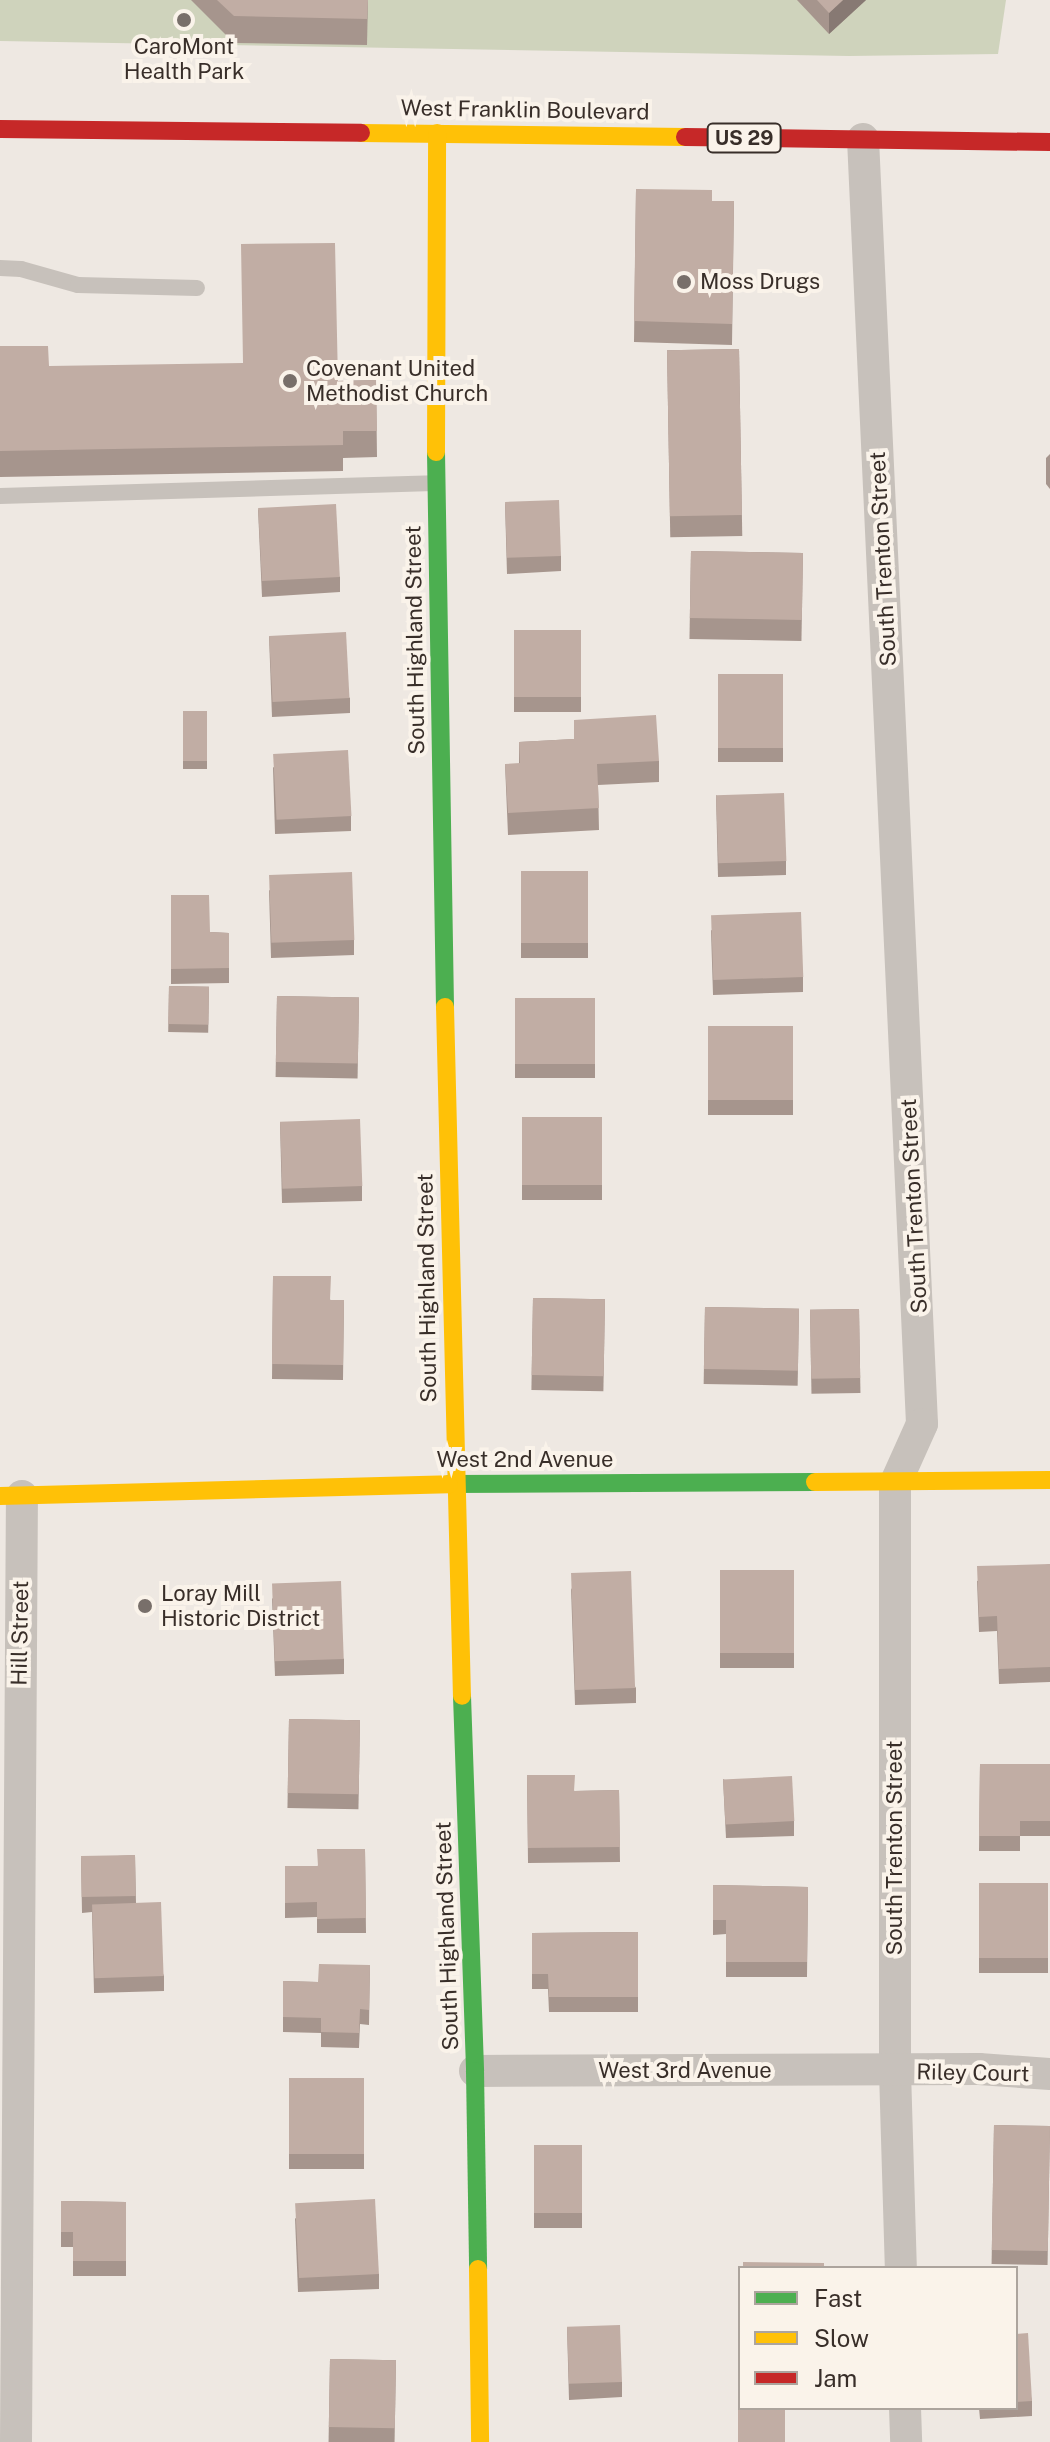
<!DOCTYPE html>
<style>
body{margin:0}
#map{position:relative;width:1050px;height:2442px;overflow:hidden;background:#eee8e2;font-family:"Public Sans",sans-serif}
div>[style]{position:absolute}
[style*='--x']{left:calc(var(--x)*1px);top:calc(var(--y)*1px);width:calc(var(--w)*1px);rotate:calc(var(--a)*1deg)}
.green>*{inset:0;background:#cfd3bc}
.lane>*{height:16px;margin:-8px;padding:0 8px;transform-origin:8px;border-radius:8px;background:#c7c1bb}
.street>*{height:32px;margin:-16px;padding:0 16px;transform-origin:16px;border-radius:16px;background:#c7c1bb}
.fast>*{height:18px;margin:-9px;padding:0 9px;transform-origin:9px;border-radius:9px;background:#4caf50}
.slow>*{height:18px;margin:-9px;padding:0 9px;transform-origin:9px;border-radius:9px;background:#ffc107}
.jam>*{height:18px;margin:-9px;padding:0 9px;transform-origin:9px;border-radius:9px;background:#c62828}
.wall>*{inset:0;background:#a6958d;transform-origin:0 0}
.shaded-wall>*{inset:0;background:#877973}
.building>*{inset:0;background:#c1ada4;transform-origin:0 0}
.dots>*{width:22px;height:22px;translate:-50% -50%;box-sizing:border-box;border:4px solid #faf3ea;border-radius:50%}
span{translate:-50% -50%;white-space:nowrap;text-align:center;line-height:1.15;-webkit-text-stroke:8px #faf3ea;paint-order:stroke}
.shield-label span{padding:2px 6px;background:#faf3ea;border:2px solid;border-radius:6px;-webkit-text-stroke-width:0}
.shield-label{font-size:20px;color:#382e29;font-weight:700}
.poi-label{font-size:22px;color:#382e29}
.left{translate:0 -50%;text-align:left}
.street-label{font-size:22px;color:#382e29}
.legend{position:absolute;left:738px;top:2266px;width:280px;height:144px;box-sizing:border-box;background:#faf3ea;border:2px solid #aca49d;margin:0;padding:10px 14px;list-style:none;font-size:24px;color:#382e29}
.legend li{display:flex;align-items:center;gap:16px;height:40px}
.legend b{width:40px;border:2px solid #aca49d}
</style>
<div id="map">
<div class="green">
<i style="clip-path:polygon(0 0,1006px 0,998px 54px,849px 56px,0 41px)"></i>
</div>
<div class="lane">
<i style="--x:0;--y:268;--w:21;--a:3"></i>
<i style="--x:21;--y:269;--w:59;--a:15.7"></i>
<i style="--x:78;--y:285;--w:119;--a:1.4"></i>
<i style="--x:0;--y:496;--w:434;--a:-1.7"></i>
</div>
<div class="street">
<i style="--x:863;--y:139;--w:1286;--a:87.37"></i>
<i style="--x:922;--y:1424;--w:66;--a:114.2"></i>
<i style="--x:895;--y:1484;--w:587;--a:90"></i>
<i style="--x:895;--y:2071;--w:197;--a:88.3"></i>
<i style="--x:475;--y:2071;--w:504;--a:-0.23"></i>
<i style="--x:979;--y:2069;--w:71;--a:4"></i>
<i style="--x:905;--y:2408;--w:34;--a:88"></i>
<i style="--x:16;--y:2442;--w:946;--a:-89.64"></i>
</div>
<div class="fast">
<i style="--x:436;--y:452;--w:555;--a:89.07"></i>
<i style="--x:449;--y:1484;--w:366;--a:-0.3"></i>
<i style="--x:462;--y:1696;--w:375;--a:88"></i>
<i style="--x:475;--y:2071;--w:198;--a:89.1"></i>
</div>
<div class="slow">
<i style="--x:361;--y:133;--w:324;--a:0.7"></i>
<i style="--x:436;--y:452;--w:319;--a:-89.8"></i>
<i style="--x:445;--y:1007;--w:689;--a:88.59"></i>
<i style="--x:815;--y:1482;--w:235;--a:-0.5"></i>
<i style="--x:0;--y:1496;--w:449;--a:-1.5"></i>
<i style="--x:478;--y:2269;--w:173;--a:89.3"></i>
</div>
<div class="jam">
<i style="--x:0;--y:129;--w:361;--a:0.6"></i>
<i style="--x:685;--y:137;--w:365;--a:0.8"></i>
</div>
<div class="wall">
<i style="clip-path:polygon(191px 0,368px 0,367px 45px,234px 43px)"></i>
<i style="clip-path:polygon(797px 0,866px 0,829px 34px)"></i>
<i style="clip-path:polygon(636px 189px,712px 201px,734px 201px,732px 345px,634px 342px)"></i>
<i style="clip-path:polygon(0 346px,49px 366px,338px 381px,376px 380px,377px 457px,343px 458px,343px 471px,0 477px)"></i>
<i style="left:739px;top:349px;width:187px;height:72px;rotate:89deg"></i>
<i style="clip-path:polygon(1050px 454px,1050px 489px,1046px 484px,1046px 458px)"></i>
<i style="clip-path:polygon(505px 503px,561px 556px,561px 571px,507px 574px)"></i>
<i style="clip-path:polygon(258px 509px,340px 577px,340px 592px,262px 597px)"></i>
<i style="left:691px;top:551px;width:112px;height:88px;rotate:1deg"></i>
<i style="left:581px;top:630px;width:82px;height:67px;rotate:90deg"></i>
<i style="clip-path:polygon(269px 636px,350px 698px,350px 713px,272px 717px)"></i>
<i style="left:718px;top:674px;width:65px;height:88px"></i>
<i style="left:183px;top:711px;width:24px;height:58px"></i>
<i style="clip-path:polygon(574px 720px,659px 761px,659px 782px,598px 785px,599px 830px,508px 835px,505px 764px,519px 764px,519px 742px,574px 739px)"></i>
<i style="clip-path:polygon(273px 767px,351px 816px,351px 831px,275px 834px)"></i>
<i style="clip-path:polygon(716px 795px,786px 861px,786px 875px,718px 877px)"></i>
<i style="left:588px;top:871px;width:87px;height:67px;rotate:90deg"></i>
<i style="clip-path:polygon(269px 890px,354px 940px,354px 955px,271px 958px)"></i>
<i style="clip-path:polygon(171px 895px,210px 932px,229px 933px,229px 983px,171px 984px)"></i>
<i style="clip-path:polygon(711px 930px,803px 977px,803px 992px,713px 995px)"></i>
<i style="left:169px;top:986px;width:40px;height:46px;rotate:1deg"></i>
<i style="left:277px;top:996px;width:82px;height:81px;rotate:1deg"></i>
<i style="left:515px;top:998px;width:80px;height:80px"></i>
<i style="left:793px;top:1026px;width:89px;height:85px;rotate:90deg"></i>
<i style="left:522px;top:1117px;width:80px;height:83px"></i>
<i style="clip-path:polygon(280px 1122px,362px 1186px,362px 1201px,282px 1203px)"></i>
<i style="clip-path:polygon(273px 1276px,331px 1300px,344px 1300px,343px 1380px,272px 1379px)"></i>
<i style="left:533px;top:1298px;width:72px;height:92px;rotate:1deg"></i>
<i style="left:705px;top:1307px;width:94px;height:77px;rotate:1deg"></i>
<i style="left:859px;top:1309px;width:84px;height:49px;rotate:89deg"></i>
<i style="clip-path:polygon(1050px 1564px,1050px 1682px,999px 1684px,997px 1631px,979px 1632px,977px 1581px)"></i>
<i style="left:720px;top:1570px;width:74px;height:98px"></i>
<i style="clip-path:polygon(571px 1588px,636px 1688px,636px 1703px,575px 1705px)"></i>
<i style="clip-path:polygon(272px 1598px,344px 1659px,344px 1674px,275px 1676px)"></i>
<i style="left:289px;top:1719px;width:71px;height:89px;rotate:1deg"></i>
<i style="clip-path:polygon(980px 1764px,1050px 1764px,1050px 1836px,1020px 1836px,1020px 1851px,979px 1851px)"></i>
<i style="clip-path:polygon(527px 1775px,575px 1791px,619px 1790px,620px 1862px,528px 1863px)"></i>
<i style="clip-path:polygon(723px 1779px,794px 1821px,794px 1836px,726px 1838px)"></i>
<i style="clip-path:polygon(365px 1849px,366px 1933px,317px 1933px,317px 1917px,285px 1918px,285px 1866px,317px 1866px)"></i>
<i style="clip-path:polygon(135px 1855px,136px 1903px,164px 1976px,164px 1991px,94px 1993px,92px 1912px,82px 1913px,81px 1858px)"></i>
<i style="left:979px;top:1883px;width:69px;height:90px"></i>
<i style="clip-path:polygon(713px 1885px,808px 1887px,807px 1977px,726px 1977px,726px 1934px,713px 1935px)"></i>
<i style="clip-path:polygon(638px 1932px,638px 2012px,549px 2012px,548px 1989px,532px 1989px,532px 1933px)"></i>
<i style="clip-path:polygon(370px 1965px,369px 2025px,360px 2024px,359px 2048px,321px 2047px,321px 2033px,283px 2032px,283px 1981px,318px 1982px)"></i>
<i style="left:289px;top:2078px;width:75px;height:91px"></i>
<i style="left:994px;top:2125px;width:56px;height:139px;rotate:1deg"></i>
<i style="left:534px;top:2145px;width:48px;height:83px"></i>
<i style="clip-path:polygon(61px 2201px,126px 2202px,126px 2276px,73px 2276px,73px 2247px,61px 2247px)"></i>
<i style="clip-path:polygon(295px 2218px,379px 2274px,379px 2289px,298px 2292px)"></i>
<i style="clip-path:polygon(567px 2327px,622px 2382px,622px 2397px,569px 2400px)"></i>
<i style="clip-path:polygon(1016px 2334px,1032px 2401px,1032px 2416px,980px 2419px,979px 2408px,1016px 2408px)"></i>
<i style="left:330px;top:2359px;width:66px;height:83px;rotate:1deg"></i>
</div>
<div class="shaded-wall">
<i style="clip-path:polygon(843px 0,866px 0,829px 34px,829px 13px)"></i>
</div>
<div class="building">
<i style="clip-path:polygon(217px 0,368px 0,367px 19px,234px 16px)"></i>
<i style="clip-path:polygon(817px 0,843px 0,829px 13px)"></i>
<i style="clip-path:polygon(636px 189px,712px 190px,712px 201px,734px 201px,732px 324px,634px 321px)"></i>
<i style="clip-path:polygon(335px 243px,338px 381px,376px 380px,377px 431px,343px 431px,343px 445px,0 451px,0 346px,48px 346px,49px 366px,243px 363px,241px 244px)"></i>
<i style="left:739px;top:349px;width:166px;height:72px;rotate:89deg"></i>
<i style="left:559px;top:500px;width:56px;height:54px;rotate:88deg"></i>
<i style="left:336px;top:504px;width:73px;height:78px;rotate:87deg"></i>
<i style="left:691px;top:551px;width:112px;height:67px;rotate:1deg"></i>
<i style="left:581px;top:630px;width:67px;height:67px;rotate:90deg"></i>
<i style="left:346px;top:632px;width:66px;height:77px;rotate:87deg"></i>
<i style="left:718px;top:674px;width:65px;height:74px"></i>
<i style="left:183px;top:711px;width:24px;height:50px"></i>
<i style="clip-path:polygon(656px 715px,659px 761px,597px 764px,599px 808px,508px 813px,505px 764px,520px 763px,519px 742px,574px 739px,574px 720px)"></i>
<i style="left:348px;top:750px;width:66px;height:75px;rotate:87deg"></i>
<i style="left:784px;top:793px;width:68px;height:68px;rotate:88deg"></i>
<i style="left:588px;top:871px;width:72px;height:67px;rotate:90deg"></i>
<i style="left:352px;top:872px;width:68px;height:83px;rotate:88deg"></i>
<i style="clip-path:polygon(171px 895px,209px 895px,210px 932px,229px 933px,229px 968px,171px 969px)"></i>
<i style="left:801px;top:912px;width:65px;height:90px;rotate:88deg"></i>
<i style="left:169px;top:986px;width:40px;height:38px;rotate:1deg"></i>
<i style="left:277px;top:996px;width:82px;height:66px;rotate:1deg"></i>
<i style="left:515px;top:998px;width:80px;height:66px"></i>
<i style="left:793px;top:1026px;width:74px;height:85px;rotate:90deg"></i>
<i style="left:522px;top:1117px;width:80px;height:68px"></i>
<i style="left:360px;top:1119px;width:67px;height:80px;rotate:88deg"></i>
<i style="clip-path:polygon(273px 1276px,331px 1276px,330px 1300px,344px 1300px,343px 1365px,272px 1364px)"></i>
<i style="left:533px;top:1298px;width:72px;height:77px;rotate:1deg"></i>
<i style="left:705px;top:1307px;width:94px;height:62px;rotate:1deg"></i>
<i style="left:859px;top:1309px;width:69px;height:49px;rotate:89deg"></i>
<i style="clip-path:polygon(1050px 1564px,1050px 1667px,999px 1669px,997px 1616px,979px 1617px,977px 1566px)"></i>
<i style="left:720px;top:1570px;width:74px;height:83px"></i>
<i style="left:631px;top:1571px;width:117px;height:60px;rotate:88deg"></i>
<i style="left:341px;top:1581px;width:78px;height:69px;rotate:88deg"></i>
<i style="left:289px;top:1719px;width:71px;height:74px;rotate:1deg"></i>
<i style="clip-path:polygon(980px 1764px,1050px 1764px,1050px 1821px,1020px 1821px,1020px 1836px,979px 1836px)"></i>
<i style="clip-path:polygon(527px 1775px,575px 1775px,574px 1791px,619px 1790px,620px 1847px,528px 1848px)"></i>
<i style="left:792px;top:1776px;width:45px;height:69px;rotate:87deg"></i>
<i style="clip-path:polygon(317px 1849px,365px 1849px,366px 1918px,317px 1919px,317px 1902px,285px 1903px,285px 1866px,318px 1866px)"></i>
<i style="left:135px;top:1855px;width:41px;height:54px;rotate:89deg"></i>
<i style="left:979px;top:1883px;width:69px;height:75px"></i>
<i style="clip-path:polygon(713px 1885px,808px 1887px,807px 1962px,726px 1962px,726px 1920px,713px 1920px)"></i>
<i style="left:161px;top:1902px;width:74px;height:69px;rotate:88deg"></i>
<i style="clip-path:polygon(638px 1932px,638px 1997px,549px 1997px,548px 1974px,532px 1974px,532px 1933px)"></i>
<i style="clip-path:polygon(319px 1964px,370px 1965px,369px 2010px,360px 2009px,359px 2033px,321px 2032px,321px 2018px,283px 2017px,283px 1981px,318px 1982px)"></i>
<i style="left:289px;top:2078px;width:75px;height:76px"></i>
<i style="left:994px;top:2125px;width:56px;height:125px;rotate:1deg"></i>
<i style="left:534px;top:2145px;width:48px;height:68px"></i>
<i style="left:375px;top:2199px;width:75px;height:80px;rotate:87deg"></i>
<i style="clip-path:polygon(61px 2201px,126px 2202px,126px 2261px,73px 2261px,73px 2232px,61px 2232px)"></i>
<i style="clip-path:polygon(743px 2262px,824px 2263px,824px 2268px,743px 2268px)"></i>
<i style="left:620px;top:2325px;width:57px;height:53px;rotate:88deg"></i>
<i style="clip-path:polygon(1028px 2333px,1032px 2401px,1016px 2402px,1016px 2334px)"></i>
<i style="left:330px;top:2359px;width:66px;height:68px;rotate:1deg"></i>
<i style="clip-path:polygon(738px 2371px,740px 2371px,740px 2408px,785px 2408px,785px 2442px,738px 2442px)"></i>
</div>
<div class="dots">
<i style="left:184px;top:20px;background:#786f6a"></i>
<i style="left:684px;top:282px;background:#786f6a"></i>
<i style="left:290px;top:381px;background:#786f6a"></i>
<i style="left:145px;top:1606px;background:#786f6a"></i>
</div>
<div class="shield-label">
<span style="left:744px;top:138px">US 29</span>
</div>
<div class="poi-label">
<span style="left:184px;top:59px">CaroMont<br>Health Park</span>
<span class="left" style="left:700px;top:282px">Moss Drugs</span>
<span class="left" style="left:306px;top:381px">Covenant United<br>Methodist Church</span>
<span class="left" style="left:161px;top:1606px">Loray Mill<br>Historic District</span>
</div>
<div class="street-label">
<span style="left:525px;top:110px;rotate:1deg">West Franklin Boulevard</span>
<span style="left:883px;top:559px;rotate:-93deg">South Trenton Street</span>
<span style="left:415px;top:640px;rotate:-91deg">South Highland Street</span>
<span style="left:914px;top:1206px;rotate:-93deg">South Trenton Street</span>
<span style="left:427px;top:1288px;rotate:-91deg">South Highland Street</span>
<span style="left:525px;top:1460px">West 2nd Avenue</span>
<span style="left:20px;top:1633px;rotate:-89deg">Hill Street</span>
<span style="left:895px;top:1848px;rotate:-90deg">South Trenton Street</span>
<span style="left:447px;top:1936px;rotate:-92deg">South Highland Street</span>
<span style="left:685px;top:2071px">West 3rd Avenue</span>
<span style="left:973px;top:2073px;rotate:1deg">Riley Court</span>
</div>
<ul class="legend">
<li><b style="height:10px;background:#4caf50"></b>Fast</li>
<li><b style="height:10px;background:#ffc107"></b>Slow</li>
<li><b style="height:10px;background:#c62828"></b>Jam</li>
</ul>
</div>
